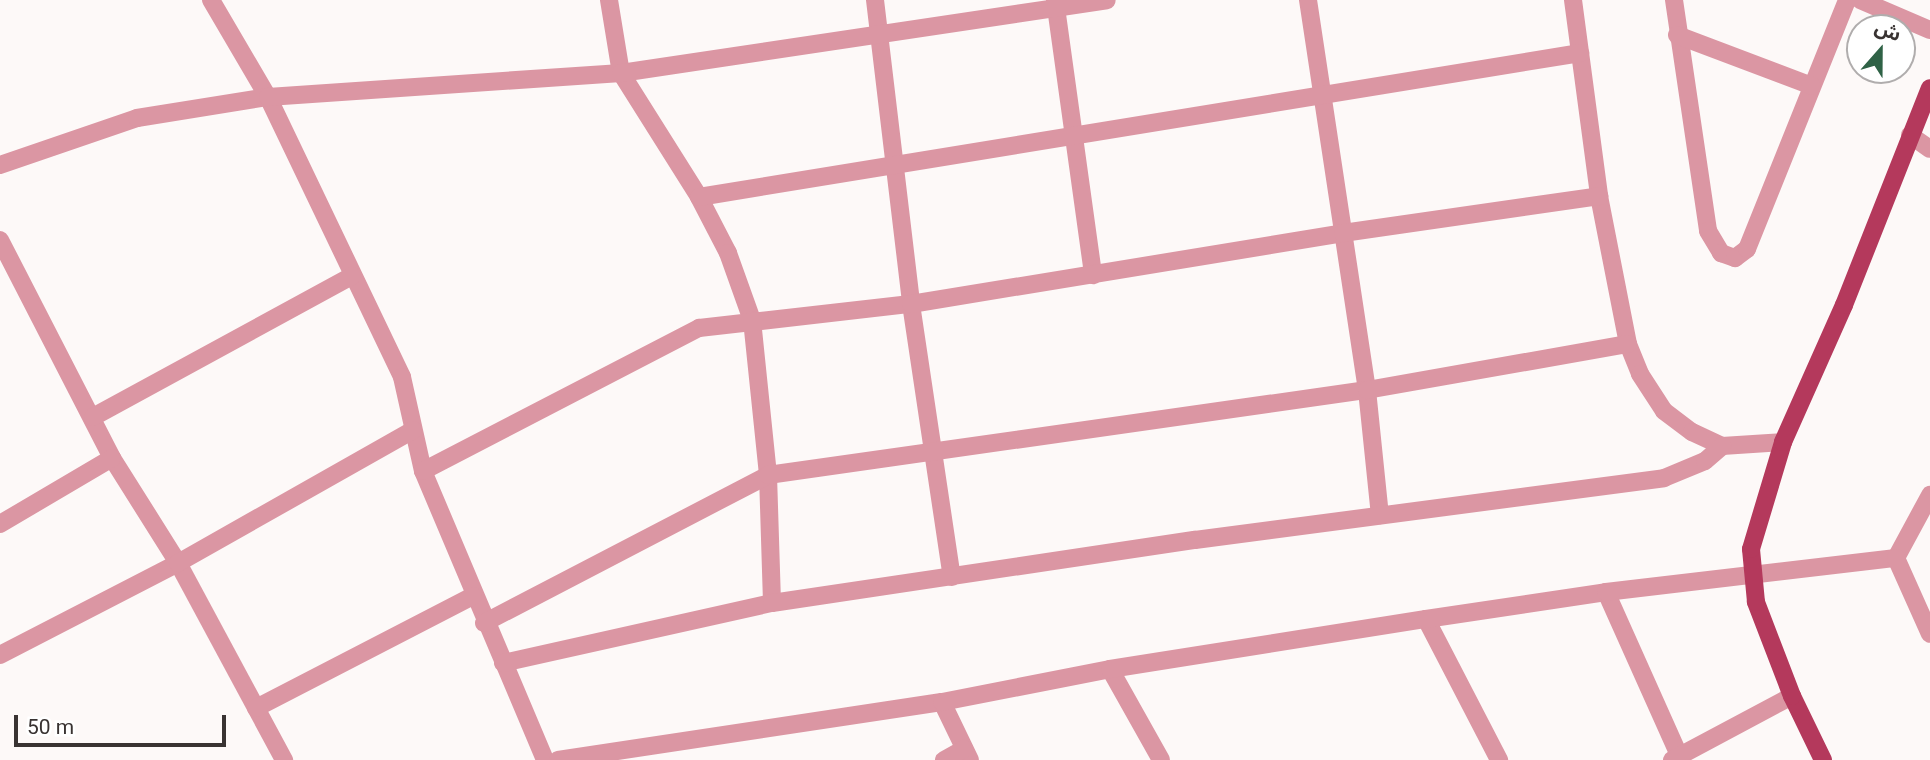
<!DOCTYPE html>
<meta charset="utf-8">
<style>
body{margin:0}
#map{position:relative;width:1930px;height:760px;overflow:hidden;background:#fdf9f8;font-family:Roboto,"Noto Sans Arabic",sans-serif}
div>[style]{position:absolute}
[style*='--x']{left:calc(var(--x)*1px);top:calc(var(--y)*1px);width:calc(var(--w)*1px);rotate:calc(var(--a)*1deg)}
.minor>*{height:18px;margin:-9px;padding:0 9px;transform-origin:9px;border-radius:9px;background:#db96a3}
.major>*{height:18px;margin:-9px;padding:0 9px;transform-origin:9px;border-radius:9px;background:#b4395c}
span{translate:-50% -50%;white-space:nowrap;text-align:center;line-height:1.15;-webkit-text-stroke:5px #fff;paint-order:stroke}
.north{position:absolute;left:1846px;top:14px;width:70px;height:70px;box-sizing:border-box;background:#fff;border:2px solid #b0adad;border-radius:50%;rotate:21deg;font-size:19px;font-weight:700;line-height:28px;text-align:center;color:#393332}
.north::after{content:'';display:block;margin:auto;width:24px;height:32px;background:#2f6246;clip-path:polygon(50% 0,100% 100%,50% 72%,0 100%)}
.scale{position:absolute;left:14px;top:715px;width:212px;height:32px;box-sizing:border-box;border:4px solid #393332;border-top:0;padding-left:9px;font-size:21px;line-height:24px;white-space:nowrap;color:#393332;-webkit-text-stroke:5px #fff;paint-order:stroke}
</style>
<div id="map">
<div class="minor">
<i style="--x:211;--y:0;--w:113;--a:59.6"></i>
<i style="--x:268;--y:97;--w:310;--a:64.4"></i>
<i style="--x:402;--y:377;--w:96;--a:77.4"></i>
<i style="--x:423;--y:471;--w:314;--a:67.1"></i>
<i style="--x:609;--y:0;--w:74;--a:80.7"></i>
<i style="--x:621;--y:73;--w:146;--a:57.8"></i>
<i style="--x:699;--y:197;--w:63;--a:62.6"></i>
<i style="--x:728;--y:253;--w:71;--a:70.3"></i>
<i style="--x:752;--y:320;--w:156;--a:84.1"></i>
<i style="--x:768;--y:475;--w:128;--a:88.2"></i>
<i style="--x:875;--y:0;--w:306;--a:83.2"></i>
<i style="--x:911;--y:304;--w:276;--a:81.5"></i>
<i style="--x:1055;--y:0;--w:278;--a:82.1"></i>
<i style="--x:1308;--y:0;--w:394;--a:81.4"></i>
<i style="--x:1367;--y:390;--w:126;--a:84.1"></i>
<i style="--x:1573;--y:0;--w:198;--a:82.4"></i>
<i style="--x:1599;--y:196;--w:151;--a:78.9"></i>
<i style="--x:1628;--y:344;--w:32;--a:68"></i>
<i style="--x:1640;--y:374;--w:44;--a:57"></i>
<i style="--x:1664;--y:411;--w:35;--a:37"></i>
<i style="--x:1692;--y:432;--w:33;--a:25"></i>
<i style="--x:1722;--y:446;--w:61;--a:-3.8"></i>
<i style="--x:1674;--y:0;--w:233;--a:81.6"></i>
<i style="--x:1708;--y:231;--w:26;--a:59"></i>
<i style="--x:1721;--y:253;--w:15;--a:20"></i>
<i style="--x:1735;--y:258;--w:15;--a:-37"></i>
<i style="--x:1747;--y:249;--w:268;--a:-68.1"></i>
<i style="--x:1860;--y:0;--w:76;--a:23.2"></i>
<i style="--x:1677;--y:35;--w:144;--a:20.7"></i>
<i style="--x:1910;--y:135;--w:24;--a:35"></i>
<i style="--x:0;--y:165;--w:145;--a:-18.9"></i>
<i style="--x:137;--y:118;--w:133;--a:-9.1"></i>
<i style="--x:268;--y:97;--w:354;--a:-3.9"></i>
<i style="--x:621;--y:73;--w:491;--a:-8.5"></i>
<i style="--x:699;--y:197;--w:893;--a:-9.28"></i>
<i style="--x:0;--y:240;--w:245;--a:62.8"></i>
<i style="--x:112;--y:458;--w:124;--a:57.8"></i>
<i style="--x:178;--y:563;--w:224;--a:61.7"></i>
<i style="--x:93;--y:417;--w:295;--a:-28.6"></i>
<i style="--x:423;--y:471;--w:311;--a:-27.4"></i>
<i style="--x:699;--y:328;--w:213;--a:-6.5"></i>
<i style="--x:911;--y:304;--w:438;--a:-9.3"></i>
<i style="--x:1343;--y:233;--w:259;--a:-8.2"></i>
<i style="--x:0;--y:524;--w:130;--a:-30.5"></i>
<i style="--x:1896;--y:558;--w:72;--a:-61.6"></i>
<i style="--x:1606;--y:592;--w:184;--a:65.9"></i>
<i style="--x:1426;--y:619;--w:159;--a:62.6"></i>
<i style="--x:484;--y:623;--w:320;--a:-27.5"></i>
<i style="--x:768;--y:475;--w:605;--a:-8.08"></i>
<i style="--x:1367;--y:390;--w:265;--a:-10"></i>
<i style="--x:0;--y:655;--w:200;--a:-27.3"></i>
<i style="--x:178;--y:563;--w:270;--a:-29.5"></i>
<i style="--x:503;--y:663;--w:276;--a:-12.6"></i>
<i style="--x:772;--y:603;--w:428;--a:-8.5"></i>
<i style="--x:1195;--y:540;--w:473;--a:-7.5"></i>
<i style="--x:1664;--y:478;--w:44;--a:-22.5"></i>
<i style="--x:1705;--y:461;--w:23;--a:-41"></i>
<i style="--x:1110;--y:669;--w:104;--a:60.7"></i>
<i style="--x:942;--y:702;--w:64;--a:64.2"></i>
<i style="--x:256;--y:708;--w:244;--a:-27.3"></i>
<i style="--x:558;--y:760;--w:388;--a:-8.6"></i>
<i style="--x:942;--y:702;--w:171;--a:-11.1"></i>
<i style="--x:1110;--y:669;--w:320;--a:-9"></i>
<i style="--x:1426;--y:619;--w:182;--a:-8.5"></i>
<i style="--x:1606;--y:592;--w:292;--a:-6.7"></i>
<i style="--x:1896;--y:558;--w:83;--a:65.9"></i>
<i style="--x:944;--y:760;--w:23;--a:-29"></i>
<i style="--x:1672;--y:760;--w:136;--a:-28.1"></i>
</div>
<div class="major">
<i style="--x:1823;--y:760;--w:71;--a:-115.8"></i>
<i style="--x:1792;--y:696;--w:101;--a:-111"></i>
<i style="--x:1756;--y:602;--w:53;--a:-95.4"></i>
<i style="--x:1751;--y:549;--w:112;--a:-73.3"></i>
<i style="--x:1783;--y:442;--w:150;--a:-66"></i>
<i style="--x:1844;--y:305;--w:233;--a:-68.4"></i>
</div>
<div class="north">ش</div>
<div class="scale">50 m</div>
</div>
